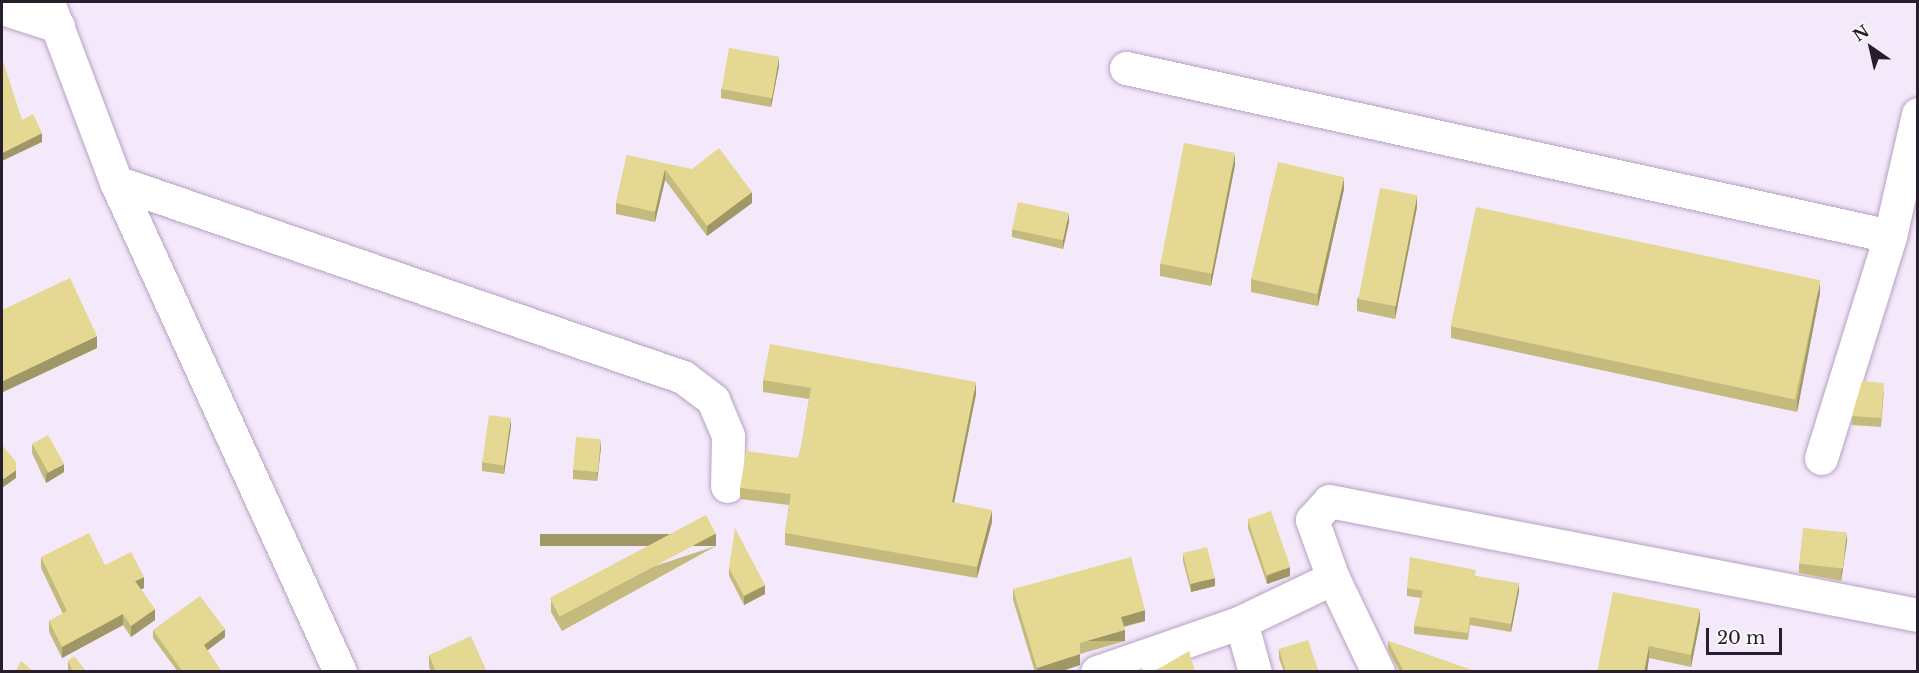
<!DOCTYPE html>
<style>
body{margin:0}
#map{position:relative;width:1919px;height:673px;overflow:hidden;background:#f4e8fb;font-family:"Libre Baskerville",serif}
div>[style]{position:absolute}
[style*='--x']{left:calc(var(--x)*1px);top:calc(var(--y)*1px);width:calc(var(--w)*1px);rotate:calc(var(--a)*1deg)}
.roads{filter:drop-shadow(0 0 2px #b6a2c1) drop-shadow(0 0 2px #b6a2c1)}
.minor>*{height:33px;margin:-16.5px;padding:0 16.5px;transform-origin:16.5px;border-radius:16.5px;background:#fff}
.wall>*{inset:0;background:#c4ba7e}
.shaded-wall>*{inset:0;background:#a09766;transform-origin:0 0}
.building>*{inset:0;background:#e4d892;transform-origin:0 0}
span{translate:-50% -50%;white-space:nowrap;text-align:center;line-height:1.15;-webkit-text-stroke:6px #fafafa;paint-order:stroke}
.frame{position:absolute;inset:0;border:3px solid #261e2a;pointer-events:none}
.north{position:absolute;left:1841px;top:18px;width:60px;height:60px;-webkit-text-stroke:4px #fafafa;paint-order:stroke;rotate:326deg;font-size:16px;font-weight:700;line-height:24px;text-align:center;color:#261e2a}
.north::after{content:'';display:block;margin:auto;width:21px;height:27px;background:#261e2a;clip-path:polygon(50% 0,100% 100%,50% 72%,0 100%)}
.scale{position:absolute;left:1706px;top:628px;width:76px;height:27px;box-sizing:border-box;border:3px solid #261e2a;border-top:0;padding-left:8px;font-size:18px;line-height:21px;white-space:nowrap;color:#261e2a;-webkit-text-stroke:4px #fafafa;paint-order:stroke}
</style>
<div id="map">
<div class="roads">
<div class="minor">
<i style="--x:48;--y:2;--w:192;--a:69.3"></i>
<i style="--x:116;--y:182;--w:539;--a:65.43"></i>
<i style="--x:2;--y:8;--w:59;--a:17.8"></i>
<i style="--x:1126;--y:68;--w:782;--a:12.4"></i>
<i style="--x:116;--y:182;--w:600;--a:18.98"></i>
<i style="--x:683;--y:377;--w:38;--a:37"></i>
<i style="--x:713;--y:400;--w:39;--a:67"></i>
<i style="--x:728;--y:436;--w:50;--a:91.1"></i>
<i style="--x:1821;--y:458;--w:232;--a:-72.7"></i>
<i style="--x:1890;--y:236;--w:125;--a:-77.1"></i>
<i style="--x:1241;--y:622;--w:52;--a:74.4"></i>
<i style="--x:1097;--y:672;--w:152;--a:-19.1"></i>
<i style="--x:1241;--y:622;--w:102;--a:-25.6"></i>
<i style="--x:1378;--y:672;--w:104;--a:-115.6"></i>
<i style="--x:1333;--y:578;--w:62;--a:-109.9"></i>
<i style="--x:1312;--y:520;--w:25;--a:-48"></i>
<i style="--x:1329;--y:501;--w:600;--a:10.95"></i>
</div>
</div>
<div class="wall">
<i style="clip-path:polygon(779px 66px,771px 107px,721px 98px,721px 89px)"></i>
<i style="clip-path:polygon(627px 155px,752px 203px,707px 236px,665px 180px,655px 222px,616px 214px,616px 203px)"></i>
<i style="clip-path:polygon(1235px 165px,1211px 286px,1160px 276px,1160px 264px)"></i>
<i style="clip-path:polygon(1344px 189px,1318px 306px,1251px 292px,1251px 279px)"></i>
<i style="clip-path:polygon(1417px 207px,1395px 319px,1357px 311px,1357px 299px)"></i>
<i style="clip-path:polygon(1069px 222px,1063px 249px,1012px 237px,1012px 229px)"></i>
<i style="clip-path:polygon(1820px 293px,1797px 412px,1451px 338px,1451px 326px)"></i>
<i style="clip-path:polygon(2px 310px,97px 348px,3px 392px,2px 389px)"></i>
<i style="clip-path:polygon(763px 380px,976px 394px,954px 502px,992px 522px,977px 578px,785px 545px,785px 533px,789px 505px,740px 499px,740px 488px,798px 458px,802px 443px,809px 399px,763px 392px)"></i>
<i style="clip-path:polygon(1884px 391px,1881px 427px,1852px 425px,1852px 416px)"></i>
<i style="clip-path:polygon(511px 426px,504px 474px,482px 471px,482px 462px)"></i>
<i style="clip-path:polygon(32px 444px,64px 472px,46px 483px,32px 453px)"></i>
<i style="clip-path:polygon(601px 447px,597px 481px,573px 479px,573px 470px)"></i>
<i style="clip-path:polygon(1248px 520px,1290px 576px,1267px 584px,1248px 528px)"></i>
<i style="clip-path:polygon(1847px 541px,1841px 581px,1799px 573px,1799px 564px)"></i>
<i style="clip-path:polygon(716px 546px,562px 631px,551px 612px,551px 600px)"></i>
<i style="clip-path:polygon(1183px 553px,1215px 586px,1191px 592px,1183px 561px)"></i>
<i style="clip-path:polygon(41px 557px,105px 565px,144px 588px,141px 589px,155px 620px,131px 637px,123px 625px,62px 658px,49px 632px,49px 621px,63px 614px,41px 568px)"></i>
<i style="clip-path:polygon(729px 568px,765px 594px,744px 605px,729px 576px)"></i>
<i style="clip-path:polygon(1476px 576px,1519px 591px,1511px 632px,1470px 625px,1468px 640px,1414px 634px,1414px 626px,1421px 598px,1407px 596px,1407px 588px)"></i>
<i style="clip-path:polygon(1013px 589px,1145px 621px,1124px 627px,1125px 641px,1080px 654px,1080px 665px,1059px 672px,1035px 672px,1013px 600px)"></i>
<i style="clip-path:polygon(1700px 621px,1691px 667px,1649px 658px,1647px 672px,1597px 672px)"></i>
<i style="clip-path:polygon(153px 630px,225px 637px,207px 650px,222px 672px,178px 672px,153px 638px)"></i>
<i style="clip-path:polygon(1388px 641px,1477px 672px,1400px 672px,1388px 650px)"></i>
<i style="clip-path:polygon(1279px 649px,1319px 672px,1284px 672px,1279px 658px)"></i>
<i style="clip-path:polygon(429px 655px,487px 672px,431px 672px,429px 667px)"></i>
<i style="clip-path:polygon(68px 661px,87px 672px,69px 672px,68px 669px)"></i>
</div>
<div class="shaded-wall">
<i style="clip-path:polygon(779px 57px,779px 66px,771px 107px,771px 99px)"></i>
<i style="clip-path:polygon(42px 133px,42px 142px,2px 161px,2px 153px)"></i>
<i style="clip-path:polygon(1235px 153px,1235px 165px,1211px 286px,1211px 274px)"></i>
<i style="clip-path:polygon(665px 169px,665px 180px,655px 222px,655px 212px)"></i>
<i style="clip-path:polygon(1344px 177px,1344px 189px,1318px 306px,1318px 294px)"></i>
<i style="clip-path:polygon(752px 192px,752px 203px,707px 236px,707px 226px)"></i>
<i style="clip-path:polygon(1417px 195px,1417px 207px,1395px 319px,1395px 307px)"></i>
<i style="clip-path:polygon(1069px 213px,1069px 222px,1063px 249px,1063px 240px)"></i>
<i style="clip-path:polygon(1820px 282px,1820px 293px,1797px 412px,1797px 401px)"></i>
<i style="clip-path:polygon(97px 336px,97px 348px,3px 392px,3px 381px)"></i>
<i style="clip-path:polygon(976px 382px,976px 394px,952px 513px,952px 502px)"></i>
<i style="clip-path:polygon(511px 418px,511px 426px,504px 474px,504px 465px)"></i>
<i style="clip-path:polygon(601px 439px,601px 447px,597px 481px,597px 472px)"></i>
<i style="clip-path:polygon(64px 464px,64px 472px,46px 483px,46px 474px)"></i>
<i style="clip-path:polygon(16px 470px,16px 478px,2px 488px,2px 480px)"></i>
<i style="clip-path:polygon(992px 510px,992px 522px,977px 578px,977px 567px)"></i>
<i style="clip-path:polygon(1847px 533px,1847px 541px,1841px 581px,1841px 573px)"></i>
<i style="left:716px;top:534px;width:12px;height:176px;rotate:90deg"></i>
<i style="clip-path:polygon(1290px 567px,1290px 576px,1267px 584px,1267px 576px)"></i>
<i style="clip-path:polygon(144px 577px,144px 588px,135px 592px,135px 581px)"></i>
<i style="clip-path:polygon(1215px 578px,1215px 586px,1191px 592px,1191px 584px)"></i>
<i style="clip-path:polygon(1519px 583px,1519px 591px,1511px 632px,1511px 624px)"></i>
<i style="clip-path:polygon(765px 585px,765px 594px,744px 605px,744px 596px)"></i>
<i style="clip-path:polygon(155px 609px,155px 620px,131px 637px,131px 626px)"></i>
<i style="clip-path:polygon(1700px 609px,1700px 621px,1691px 667px,1691px 655px)"></i>
<i style="clip-path:polygon(1145px 610px,1145px 621px,1121px 627px,1121px 617px)"></i>
<i style="clip-path:polygon(123px 614px,123px 625px,62px 658px,62px 647px)"></i>
<i style="clip-path:polygon(225px 629px,225px 637px,204px 653px,204px 645px)"></i>
<i style="left:1125px;top:630px;width:11px;height:47px;rotate:90deg"></i>
<i style="clip-path:polygon(1649px 646px,1649px 658px,1647px 672px,1644px 672px)"></i>
<i style="clip-path:polygon(1080px 654px,1080px 665px,1059px 672px,1037px 672px,1037px 668px)"></i>
</div>
<div class="building">
<i style="left:729px;top:48px;width:51px;height:42px;rotate:10deg"></i>
<i style="clip-path:polygon(2px 58px,22px 120px,33px 114px,42px 133px,2px 153px)"></i>
<i style="left:1184px;top:143px;width:52px;height:123px;rotate:11deg"></i>
<i style="clip-path:polygon(719px 148px,752px 192px,707px 226px,665px 169px,655px 212px,616px 203px,627px 155px,692px 169px)"></i>
<i style="left:1278px;top:162px;width:68px;height:120px;rotate:13deg"></i>
<i style="left:1380px;top:188px;width:38px;height:113px;rotate:11deg"></i>
<i style="left:1018px;top:202px;width:52px;height:28px;rotate:12deg"></i>
<i style="left:1476px;top:207px;width:352px;height:122px;rotate:12deg"></i>
<i style="clip-path:polygon(70px 278px,97px 336px,3px 381px,2px 377px,2px 310px)"></i>
<i style="clip-path:polygon(770px 344px,976px 382px,952px 502px,992px 510px,977px 567px,785px 533px,791px 494px,740px 488px,746px 451px,798px 458px,802px 443px,811px 388px,763px 380px)"></i>
<i style="clip-path:polygon(1862px 381px,1884px 383px,1881px 418px,1852px 416px)"></i>
<i style="left:489px;top:415px;width:22px;height:48px;rotate:8deg"></i>
<i style="left:48px;top:435px;width:33px;height:18px;rotate:61deg"></i>
<i style="left:576px;top:437px;width:25px;height:33px;rotate:5deg"></i>
<i style="clip-path:polygon(2px 445px,16px 462px,16px 470px,2px 480px)"></i>
<i style="left:1271px;top:511px;width:59px;height:25px;rotate:71deg"></i>
<i style="left:706px;top:515px;width:21px;height:177px;rotate:62deg"></i>
<i style="clip-path:polygon(735px 528px,765px 585px,744px 596px,729px 568px)"></i>
<i style="left:1803px;top:528px;width:44px;height:36px;rotate:6deg"></i>
<i style="clip-path:polygon(89px 533px,105px 565px,131px 552px,144px 577px,135px 581px,155px 609px,131px 626px,123px 614px,62px 647px,49px 621px,67px 611px,41px 557px)"></i>
<i style="left:1207px;top:547px;width:32px;height:25px;rotate:76deg"></i>
<i style="clip-path:polygon(1131px 557px,1145px 610px,1121px 617px,1125px 630px,1080px 643px,1080px 654px,1037px 668px,1013px 589px)"></i>
<i style="clip-path:polygon(1410px 557px,1476px 570px,1475px 576px,1519px 583px,1511px 624px,1470px 617px,1468px 633px,1414px 626px,1423px 591px,1407px 588px)"></i>
<i style="clip-path:polygon(1613px 592px,1700px 609px,1691px 655px,1649px 646px,1644px 672px,1597px 672px)"></i>
<i style="clip-path:polygon(200px 596px,225px 629px,204px 645px,222px 672px,183px 672px,153px 630px)"></i>
<i style="clip-path:polygon(471px 636px,487px 672px,436px 672px,429px 655px)"></i>
<i style="clip-path:polygon(1308px 640px,1319px 672px,1286px 672px,1279px 649px)"></i>
<i style="clip-path:polygon(1388px 641px,1477px 672px,1404px 672px)"></i>
<i style="clip-path:polygon(1189px 651px,1195px 672px,1153px 672px)"></i>
<i style="clip-path:polygon(74px 656px,87px 672px,73px 672px,68px 661px)"></i>
<i style="clip-path:polygon(21px 661px,34px 672px,15px 672px)"></i>
<i style="clip-path:polygon(1142px 668px,1144px 672px,1131px 672px)"></i>
</div>
<div class="frame"></div>
<div class="north">N</div>
<div class="scale">20 m</div>
</div>
